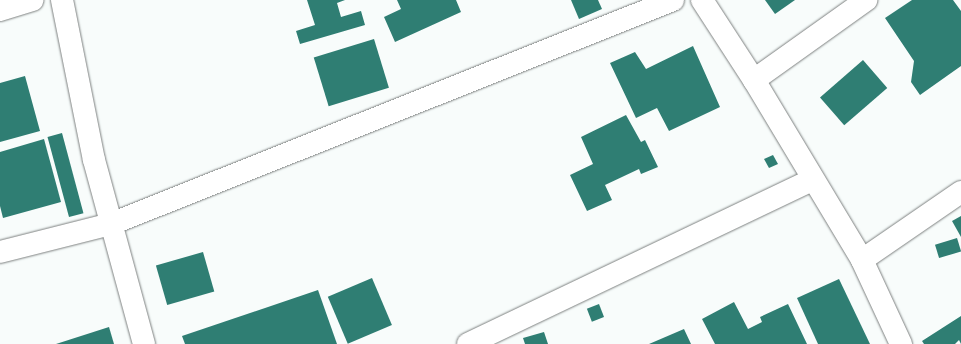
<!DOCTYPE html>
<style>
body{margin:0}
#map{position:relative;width:961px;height:344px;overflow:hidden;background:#f8fcfb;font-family:Inter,sans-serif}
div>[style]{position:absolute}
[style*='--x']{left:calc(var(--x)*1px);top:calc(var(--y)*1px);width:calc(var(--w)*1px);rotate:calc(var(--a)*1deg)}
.building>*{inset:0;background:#2f7e73;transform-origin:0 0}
.roads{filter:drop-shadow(0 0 1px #7d8180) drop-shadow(0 0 1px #7d8180)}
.minor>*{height:22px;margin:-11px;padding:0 11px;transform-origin:11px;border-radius:11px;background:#fff}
span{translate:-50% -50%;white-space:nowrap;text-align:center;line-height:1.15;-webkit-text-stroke:3px #fff;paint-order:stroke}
</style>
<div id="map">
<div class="building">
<i style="clip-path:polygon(307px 0,345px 0,337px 3px,341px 17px,361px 11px,365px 25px,300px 44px,296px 31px,315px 25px)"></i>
<i style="clip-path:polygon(397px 0,456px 0,461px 12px,395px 42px,384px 17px,401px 9px)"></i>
<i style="clip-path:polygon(571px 0,598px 0,602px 9px,579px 19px)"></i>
<i style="clip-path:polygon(765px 0,795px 0,775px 14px)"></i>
<i style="clip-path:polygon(912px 0,953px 0,961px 11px,961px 66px,920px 95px,911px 82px,914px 61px,885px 18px)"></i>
<i style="left:374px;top:39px;width:51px;height:63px;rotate:73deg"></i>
<i style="clip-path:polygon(693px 46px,720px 107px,669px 131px,657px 108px,636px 118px,610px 63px,635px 52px,646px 69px)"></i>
<i style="left:863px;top:60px;width:37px;height:57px;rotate:49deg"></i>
<i style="clip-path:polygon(25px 76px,40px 131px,0 142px,0 83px)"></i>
<i style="clip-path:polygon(626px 115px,641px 142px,645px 140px,658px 167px,641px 174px,639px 169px,605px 185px,612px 200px,587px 211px,570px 175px,593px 164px,581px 137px)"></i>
<i style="left:62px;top:133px;width:83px;height:15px;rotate:75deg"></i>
<i style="clip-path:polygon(44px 139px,61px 202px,3px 218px,0 206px,0 152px)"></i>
<i style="clip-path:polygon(773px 155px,778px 164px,769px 168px,764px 159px)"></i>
<i style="clip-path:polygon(961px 216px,961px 237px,952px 221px)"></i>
<i style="left:957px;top:238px;width:14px;height:23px;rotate:73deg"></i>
<i style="left:203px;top:252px;width:41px;height:49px;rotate:74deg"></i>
<i style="left:372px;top:278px;width:51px;height:48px;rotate:67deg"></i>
<i style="clip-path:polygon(839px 279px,870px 344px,818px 344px,797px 298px)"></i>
<i style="clip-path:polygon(318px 290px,337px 344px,185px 344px,182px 336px)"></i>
<i style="clip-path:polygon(734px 302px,748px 329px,762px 322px,760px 317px,788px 304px,807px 344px,715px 344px,702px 319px)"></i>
<i style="left:599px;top:304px;width:14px;height:13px;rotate:69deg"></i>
<i style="clip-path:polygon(961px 316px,961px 344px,959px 340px,955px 344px,924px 344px,922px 341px)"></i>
<i style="clip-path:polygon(109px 327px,114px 344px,56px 344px)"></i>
<i style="clip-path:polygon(684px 329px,691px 344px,649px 344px)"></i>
<i style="clip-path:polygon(544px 332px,548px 344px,525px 344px,523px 338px)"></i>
</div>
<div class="roads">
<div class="minor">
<i style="--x:62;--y:0;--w:163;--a:78.7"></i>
<i style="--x:94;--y:160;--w:191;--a:74.8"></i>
<i style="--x:702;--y:0;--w:95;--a:57"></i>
<i style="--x:754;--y:80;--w:210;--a:59"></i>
<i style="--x:862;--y:260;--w:93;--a:65.1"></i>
<i style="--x:0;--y:10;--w:34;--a:-17"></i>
<i style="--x:754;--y:80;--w:138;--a:-35.5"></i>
<i style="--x:0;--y:252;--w:114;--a:-14.2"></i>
<i style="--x:111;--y:224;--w:605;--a:-21.73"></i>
<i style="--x:862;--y:260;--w:120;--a:-34.5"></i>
<i style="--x:468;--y:344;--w:381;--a:-25.5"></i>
</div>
</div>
</div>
